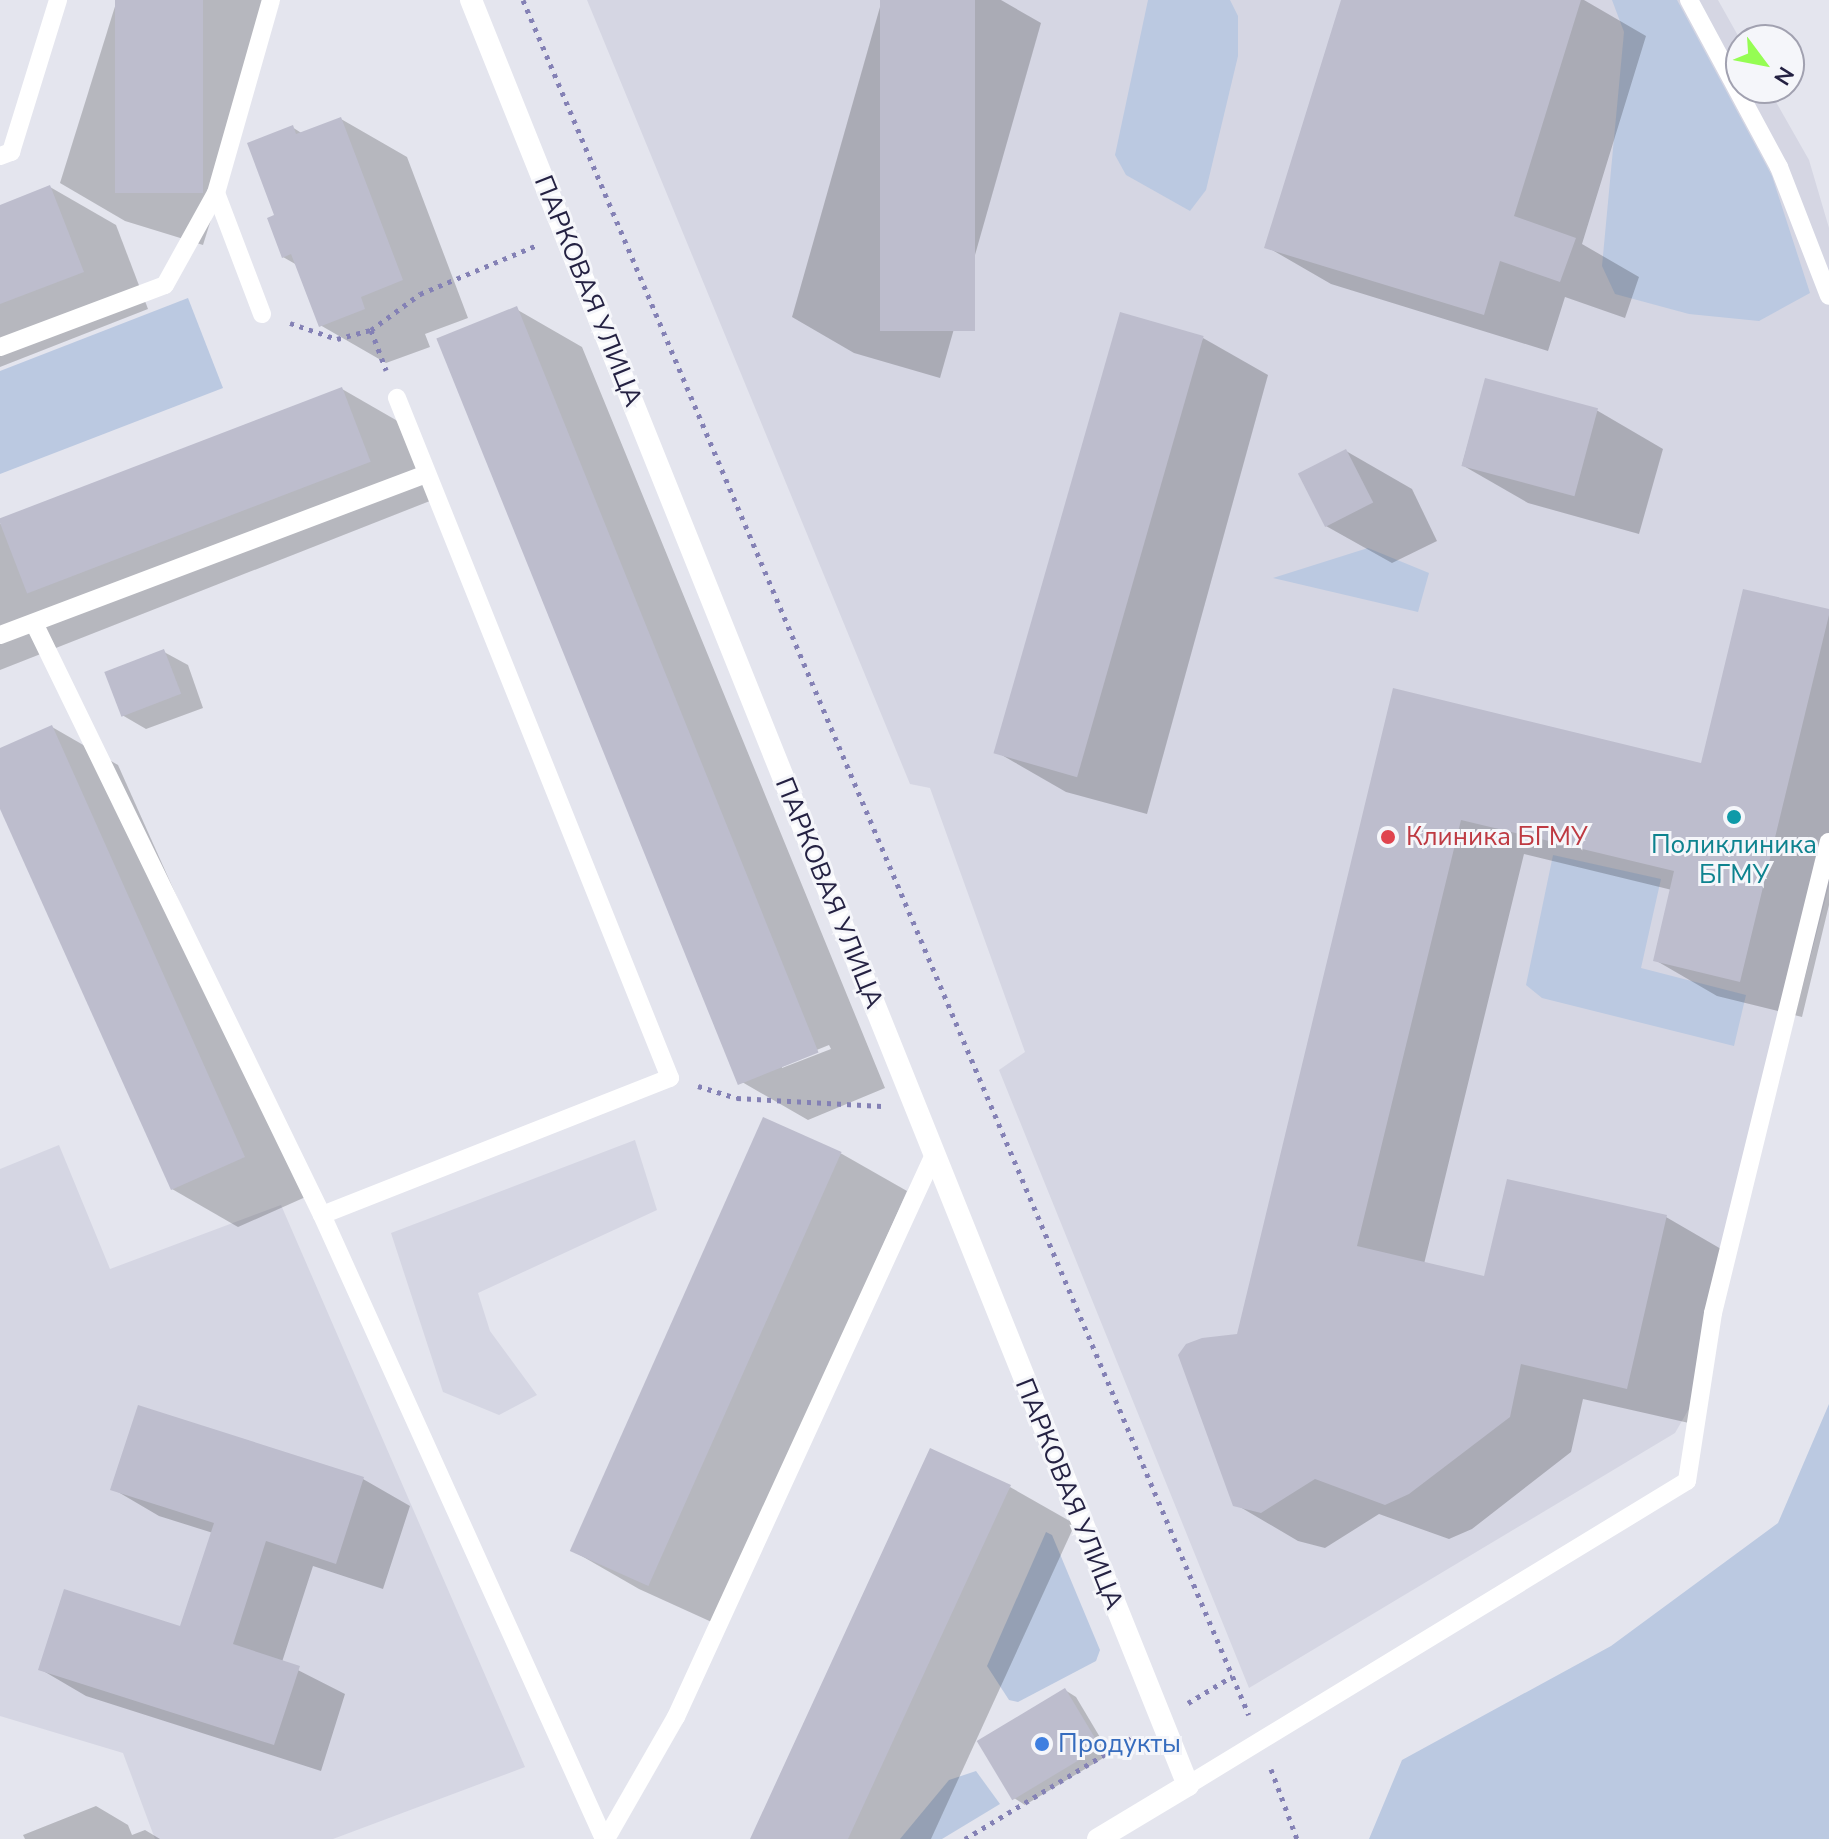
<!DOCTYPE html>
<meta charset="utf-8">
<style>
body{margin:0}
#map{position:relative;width:1829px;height:1839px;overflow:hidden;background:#e4e5ee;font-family:"Nunito Sans",sans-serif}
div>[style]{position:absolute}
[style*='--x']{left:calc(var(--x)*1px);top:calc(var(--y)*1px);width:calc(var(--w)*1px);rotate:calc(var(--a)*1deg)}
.built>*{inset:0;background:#d5d6e3}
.green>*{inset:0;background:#bbc9e1}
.shadow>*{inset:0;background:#0003}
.building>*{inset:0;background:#bdbdcd;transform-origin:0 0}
.path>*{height:5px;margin-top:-2.5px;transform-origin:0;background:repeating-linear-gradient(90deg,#8481b5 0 4px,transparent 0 10px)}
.service>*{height:18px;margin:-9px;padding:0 9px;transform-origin:9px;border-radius:9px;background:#fff}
.minor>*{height:22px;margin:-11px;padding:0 11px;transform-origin:11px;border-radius:11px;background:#fff}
.dots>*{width:22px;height:22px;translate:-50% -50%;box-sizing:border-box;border:4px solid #f5f6fa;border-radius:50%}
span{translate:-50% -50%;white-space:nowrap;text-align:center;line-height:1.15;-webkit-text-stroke:6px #f5f6fa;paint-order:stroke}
.street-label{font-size:26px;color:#242142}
.health-label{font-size:26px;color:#be3a42}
.left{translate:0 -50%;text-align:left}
.culture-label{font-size:26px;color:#0d838f}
.shop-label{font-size:26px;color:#366cbe}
.north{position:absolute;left:1725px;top:24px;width:80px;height:80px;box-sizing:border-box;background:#f5f6fa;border:2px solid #a1a1b0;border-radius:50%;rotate:122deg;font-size:22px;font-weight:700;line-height:32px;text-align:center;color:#242142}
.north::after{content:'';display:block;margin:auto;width:28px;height:36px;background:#95fd53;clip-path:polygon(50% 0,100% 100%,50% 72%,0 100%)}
</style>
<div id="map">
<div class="built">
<i style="clip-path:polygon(587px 0,1718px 0,1741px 41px,1741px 88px,1768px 88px,1809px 160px,1829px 228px,1829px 886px,1694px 1400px,1675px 1433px,1249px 1688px,999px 1070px,1025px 1052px,930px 788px,910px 784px)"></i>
<i style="clip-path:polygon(635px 1140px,657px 1210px,478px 1293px,490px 1331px,537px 1395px,499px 1415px,443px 1392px,391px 1233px)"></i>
<i style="clip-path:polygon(59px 1145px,110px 1269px,281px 1205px,525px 1767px,333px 1839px,155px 1839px,123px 1753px,0 1716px,0 1169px)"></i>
</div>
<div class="green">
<i style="clip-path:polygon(1148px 0,1230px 0,1238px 16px,1238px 56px,1206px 190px,1190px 211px,1126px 175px,1115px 155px)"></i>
<i style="clip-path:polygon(1612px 0,1677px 0,1772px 176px,1810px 293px,1759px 321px,1689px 314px,1615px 294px,1602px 266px,1624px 32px)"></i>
<i style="clip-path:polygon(188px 298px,223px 388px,0 474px,0 371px)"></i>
<i style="clip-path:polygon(1368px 548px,1429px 573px,1418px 612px,1273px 578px)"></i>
<i style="clip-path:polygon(1553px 855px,1661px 879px,1641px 968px,1746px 995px,1734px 1046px,1542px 998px,1526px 985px)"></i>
<i style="clip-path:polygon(1829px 1404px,1829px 1839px,1369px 1839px,1402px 1760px,1611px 1646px,1778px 1523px)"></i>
<i style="clip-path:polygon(1046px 1532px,1052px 1535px,1100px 1650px,1096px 1661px,1018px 1702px,1009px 1700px,987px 1666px)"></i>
<i style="clip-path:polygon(976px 1771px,1000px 1804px,942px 1839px,900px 1839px,949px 1780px)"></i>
</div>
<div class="shadow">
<i style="clip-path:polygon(117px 0,280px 0,203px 245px,125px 221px,60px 183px)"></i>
<i style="clip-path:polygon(882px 0,1001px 0,1041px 23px,940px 378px,854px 353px,792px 317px)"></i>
<i style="clip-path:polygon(1343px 0,1584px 0,1646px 36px,1582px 244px,1639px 277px,1625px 318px,1565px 297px,1548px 351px,1331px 284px,1267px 247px)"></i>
<i style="clip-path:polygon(341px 119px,407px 157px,468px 318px,425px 334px,430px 347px,386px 363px,320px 325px,297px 265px,283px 257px,277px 216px,292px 127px,303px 134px)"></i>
<i style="clip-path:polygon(50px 187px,116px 225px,148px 309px,0 367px,0 207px)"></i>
<i style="clip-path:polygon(evenodd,516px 309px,582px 347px,885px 1088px,808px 1120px,742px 1082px,516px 309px,829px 1045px,831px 1049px,782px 1068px,782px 1064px,829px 1045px)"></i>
<i style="clip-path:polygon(1203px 338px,1268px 375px,1147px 814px,1066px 792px,1000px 754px)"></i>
<i style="clip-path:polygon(1486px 380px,1598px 411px,1663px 449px,1639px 534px,1528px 503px,1462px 465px)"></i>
<i style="clip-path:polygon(342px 389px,408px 427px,435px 499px,0 670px,0 524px)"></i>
<i style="clip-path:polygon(1346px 451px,1412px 489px,1437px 541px,1392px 563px,1326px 526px)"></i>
<i style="clip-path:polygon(1829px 611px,1829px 905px,1802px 1017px,1717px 996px,1655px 960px,1672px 890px,1524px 854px,1424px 1264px,1485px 1279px,1666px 1217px,1728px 1253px,1689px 1423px,1583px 1399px,1571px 1452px,1472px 1529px,1449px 1539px,1379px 1514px,1325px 1548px,1298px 1541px,1235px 1504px,1238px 1336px,1395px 690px,1702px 765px)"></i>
<i style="clip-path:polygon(164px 652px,188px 665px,203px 708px,146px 729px,122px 715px)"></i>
<i style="clip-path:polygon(52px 727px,118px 765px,310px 1195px,238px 1227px,172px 1189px,0 804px,0 750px)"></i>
<i style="clip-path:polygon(764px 1119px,842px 1154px,907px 1191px,716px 1624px,639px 1589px,573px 1551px)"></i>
<i style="clip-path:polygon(363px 1479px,410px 1506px,383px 1589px,313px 1566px,282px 1662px,345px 1694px,321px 1771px,86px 1696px,40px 1669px,182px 1629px,213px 1533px,159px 1516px,113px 1489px)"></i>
<i style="clip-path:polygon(1010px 1487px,1075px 1524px,931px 1839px,752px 1839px)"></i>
<i style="clip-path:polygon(1065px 1690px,1076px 1697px,1110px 1754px,1025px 1805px,1014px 1798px)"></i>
<i style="clip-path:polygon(96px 1806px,128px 1825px,132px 1835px,145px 1830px,160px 1839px,25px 1839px,23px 1835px)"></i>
</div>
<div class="building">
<i style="left:115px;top:0;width:88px;height:193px"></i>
<i style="left:880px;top:0;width:95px;height:331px"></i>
<i style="clip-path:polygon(1341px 0,1581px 0,1514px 216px,1576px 238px,1560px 282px,1500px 261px,1484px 315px,1264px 248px)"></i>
<i style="clip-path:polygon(341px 117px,403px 280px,361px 297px,365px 309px,319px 327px,291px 254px,282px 258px,267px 218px,274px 215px,247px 143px,293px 125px,296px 134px)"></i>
<i style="clip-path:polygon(50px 185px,84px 272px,0 304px,0 205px)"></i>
<i style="left:517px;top:306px;width:805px;height:87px;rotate:68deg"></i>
<i style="left:1120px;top:312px;width:87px;height:459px;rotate:16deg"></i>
<i style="left:1485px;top:378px;width:117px;height:91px;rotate:15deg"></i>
<i style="left:342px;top:387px;width:80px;height:368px;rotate:69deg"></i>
<i style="left:1346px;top:449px;width:60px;height:54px;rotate:63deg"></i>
<i style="clip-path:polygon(1743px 589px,1829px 609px,1829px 615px,1740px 982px,1653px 961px,1674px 871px,1461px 820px,1357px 1246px,1484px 1276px,1507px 1179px,1667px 1215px,1627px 1389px,1521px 1364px,1510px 1417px,1409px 1494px,1385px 1505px,1315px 1479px,1261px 1513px,1233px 1506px,1178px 1355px,1186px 1344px,1202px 1338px,1237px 1334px,1393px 688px,1701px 763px)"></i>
<i style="left:164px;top:649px;width:48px;height:64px;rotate:69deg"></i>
<i style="clip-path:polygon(52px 725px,245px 1157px,171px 1190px,0 809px,0 748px)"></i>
<i style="left:763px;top:1117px;width:86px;height:475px;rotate:24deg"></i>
<i style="clip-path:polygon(138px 1405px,364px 1477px,336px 1564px,266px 1541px,233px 1644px,300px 1666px,274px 1745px,38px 1670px,64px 1589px,180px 1626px,214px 1523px,110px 1490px)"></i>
<i style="clip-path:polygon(930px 1448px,1011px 1485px,939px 1641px,848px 1839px,750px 1839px)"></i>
<i style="left:1065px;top:1688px;width:69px;height:103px;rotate:59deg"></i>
</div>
<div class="path">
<i style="--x:523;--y:0;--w:1862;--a:67.06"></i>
<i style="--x:290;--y:323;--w:50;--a:18.8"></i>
<i style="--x:337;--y:339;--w:35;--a:-15"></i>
<i style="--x:371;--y:330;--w:61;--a:-36.3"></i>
<i style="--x:420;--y:294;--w:125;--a:-22.7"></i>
<i style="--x:371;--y:330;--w:43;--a:69.4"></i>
<i style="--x:698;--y:1086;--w:41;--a:17.1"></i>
<i style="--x:737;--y:1098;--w:145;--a:3.2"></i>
<i style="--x:1188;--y:1703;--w:52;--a:-31"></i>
<i style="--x:1271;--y:1769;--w:75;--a:69.6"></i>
<i style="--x:965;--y:1839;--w:199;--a:-31.2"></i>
</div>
<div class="service">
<i style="--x:1689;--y:0;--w:190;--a:61.7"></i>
<i style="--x:1779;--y:167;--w:138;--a:68.8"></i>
<i style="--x:0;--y:156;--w:12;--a:-20"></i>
<i style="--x:11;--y:152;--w:159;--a:-72.8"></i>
<i style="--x:262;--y:314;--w:129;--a:-110.8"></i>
<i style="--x:216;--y:193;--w:201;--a:-74.1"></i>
<i style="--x:0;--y:347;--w:176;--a:-20.6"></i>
<i style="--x:165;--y:285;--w:105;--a:-61"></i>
<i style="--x:34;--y:623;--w:658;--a:64.06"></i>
<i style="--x:322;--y:1215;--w:685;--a:65.68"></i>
<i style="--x:0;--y:635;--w:456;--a:-20.7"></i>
<i style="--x:322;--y:1215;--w:374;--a:-21.5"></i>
<i style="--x:670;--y:1078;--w:733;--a:-111.87"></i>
<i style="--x:1188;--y:1785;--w:584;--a:-31.35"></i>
<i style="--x:1687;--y:1481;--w:170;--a:-81.2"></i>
<i style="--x:1713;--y:1313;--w:485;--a:-76.2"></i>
<i style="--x:606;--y:1839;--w:141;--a:-60.2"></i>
<i style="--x:676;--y:1717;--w:614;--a:-65.36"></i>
</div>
<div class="minor">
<i style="--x:471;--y:0;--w:1924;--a:68.12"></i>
<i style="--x:1188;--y:1785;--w:105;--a:149"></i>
</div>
<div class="dots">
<i style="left:1734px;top:817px;background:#0f9aa8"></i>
<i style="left:1388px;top:837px;background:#e0444e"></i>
<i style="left:1042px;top:1744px;background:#3f7fe0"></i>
</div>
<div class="street-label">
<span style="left:588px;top:291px;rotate:68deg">ПАРКОВАЯ УЛИЦА</span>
<span style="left:829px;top:893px;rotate:68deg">ПАРКОВАЯ УЛИЦА</span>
<span style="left:1069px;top:1494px;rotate:68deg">ПАРКОВАЯ УЛИЦА</span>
</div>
<div class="health-label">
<span class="left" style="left:1406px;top:837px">Клиника БГМУ</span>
</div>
<div class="culture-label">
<span style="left:1734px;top:860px">Поликлиника<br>БГМУ</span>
</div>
<div class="shop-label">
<span class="left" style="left:1058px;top:1744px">Продукты</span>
</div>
<div class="north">N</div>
</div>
